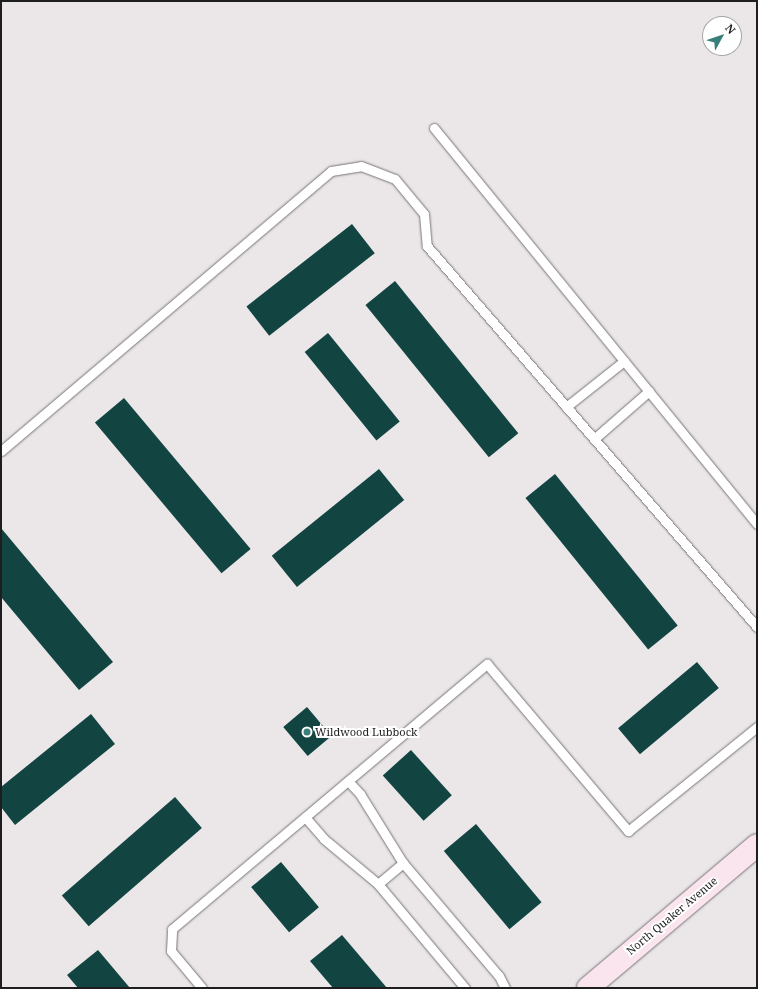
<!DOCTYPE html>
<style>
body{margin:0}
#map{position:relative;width:758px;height:989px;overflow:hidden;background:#ebe7e9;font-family:"Noto Serif",serif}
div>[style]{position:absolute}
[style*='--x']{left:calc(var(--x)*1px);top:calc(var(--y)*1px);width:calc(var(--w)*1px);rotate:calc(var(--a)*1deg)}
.building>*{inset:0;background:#124542;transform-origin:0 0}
.roads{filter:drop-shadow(0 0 1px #787476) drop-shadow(0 0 1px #787476)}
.lane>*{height:9px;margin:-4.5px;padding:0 4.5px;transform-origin:4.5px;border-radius:4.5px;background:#fff}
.secondary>*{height:22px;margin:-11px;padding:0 11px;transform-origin:11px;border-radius:11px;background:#fae5ef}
.dots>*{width:11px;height:11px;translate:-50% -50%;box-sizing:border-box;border:2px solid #fff;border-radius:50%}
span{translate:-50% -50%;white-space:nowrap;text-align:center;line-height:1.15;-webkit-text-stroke:4px #fff;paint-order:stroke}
.poi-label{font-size:11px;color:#1f1e1e}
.left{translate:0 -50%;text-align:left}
.street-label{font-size:11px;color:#1f1e1e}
.frame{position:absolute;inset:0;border:2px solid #1f1e1e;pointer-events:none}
.north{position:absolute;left:702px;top:16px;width:40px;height:40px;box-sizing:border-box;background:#fff;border:1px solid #a5a5a5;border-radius:50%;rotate:50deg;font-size:11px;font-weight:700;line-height:16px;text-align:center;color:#1f1e1e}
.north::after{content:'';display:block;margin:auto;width:14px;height:18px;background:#387f7a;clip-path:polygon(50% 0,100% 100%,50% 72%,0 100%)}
</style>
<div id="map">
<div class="building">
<i style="left:352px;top:224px;width:37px;height:134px;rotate:52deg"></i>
<i style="left:395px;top:281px;width:196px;height:38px;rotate:51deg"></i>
<i style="left:328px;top:333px;width:114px;height:30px;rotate:51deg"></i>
<i style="left:124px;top:398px;width:197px;height:38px;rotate:50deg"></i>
<i style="left:379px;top:469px;width:40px;height:138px;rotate:51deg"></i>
<i style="left:555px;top:474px;width:195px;height:38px;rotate:51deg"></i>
<i style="clip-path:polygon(1px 528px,113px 662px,79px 690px,1px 597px)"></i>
<i style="left:697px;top:662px;width:34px;height:103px;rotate:50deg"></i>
<i style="left:307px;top:707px;width:38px;height:31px;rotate:50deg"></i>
<i style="clip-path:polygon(91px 714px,115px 744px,15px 825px,1px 807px,1px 787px)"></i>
<i style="left:411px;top:750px;width:61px;height:38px;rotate:48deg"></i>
<i style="left:175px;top:797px;width:41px;height:150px;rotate:49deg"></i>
<i style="left:476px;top:824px;width:102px;height:42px;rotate:50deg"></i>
<i style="left:281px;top:862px;width:59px;height:39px;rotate:50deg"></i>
<i style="clip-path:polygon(342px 935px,387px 988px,333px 988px,310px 961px)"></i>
<i style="clip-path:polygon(98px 950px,130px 988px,78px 988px,67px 975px)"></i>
</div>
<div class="roads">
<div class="lane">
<i style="--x:434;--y:128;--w:511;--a:50.8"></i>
<i style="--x:566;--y:407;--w:74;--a:-38.4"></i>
<i style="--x:594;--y:439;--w:73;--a:-41.1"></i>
<i style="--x:1;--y:451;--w:433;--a:-40.3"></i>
<i style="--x:331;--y:171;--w:30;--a:-9"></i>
<i style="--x:361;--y:166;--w:36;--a:21"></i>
<i style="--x:395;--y:179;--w:45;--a:50.4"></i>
<i style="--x:424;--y:214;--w:32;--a:85"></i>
<i style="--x:427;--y:246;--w:504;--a:49.1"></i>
<i style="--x:348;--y:781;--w:18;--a:47"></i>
<i style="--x:360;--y:794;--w:81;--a:58.1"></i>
<i style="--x:403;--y:863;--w:148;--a:49.7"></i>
<i style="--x:499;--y:976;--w:13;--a:63"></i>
<i style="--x:305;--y:817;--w:29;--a:49"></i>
<i style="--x:324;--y:839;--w:70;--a:39.8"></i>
<i style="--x:378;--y:884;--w:136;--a:50.1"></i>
<i style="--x:378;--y:884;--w:33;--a:-40"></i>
<i style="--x:202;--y:988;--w:48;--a:-130"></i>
<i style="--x:171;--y:951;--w:22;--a:-87"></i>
<i style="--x:172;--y:929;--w:412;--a:-40.1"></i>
<i style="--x:487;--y:664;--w:219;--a:49.8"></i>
<i style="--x:628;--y:831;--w:166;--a:-38.9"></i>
</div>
<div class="secondary">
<i style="--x:588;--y:988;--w:221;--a:-40.2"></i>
</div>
</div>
<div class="dots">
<i style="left:307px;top:732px;background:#387f7a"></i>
</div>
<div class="poi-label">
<span class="left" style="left:315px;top:732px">Wildwood Lubbock</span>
</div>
<div class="street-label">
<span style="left:672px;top:916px;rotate:-40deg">North Quaker Avenue</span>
</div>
<div class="frame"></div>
<div class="north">N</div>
</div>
